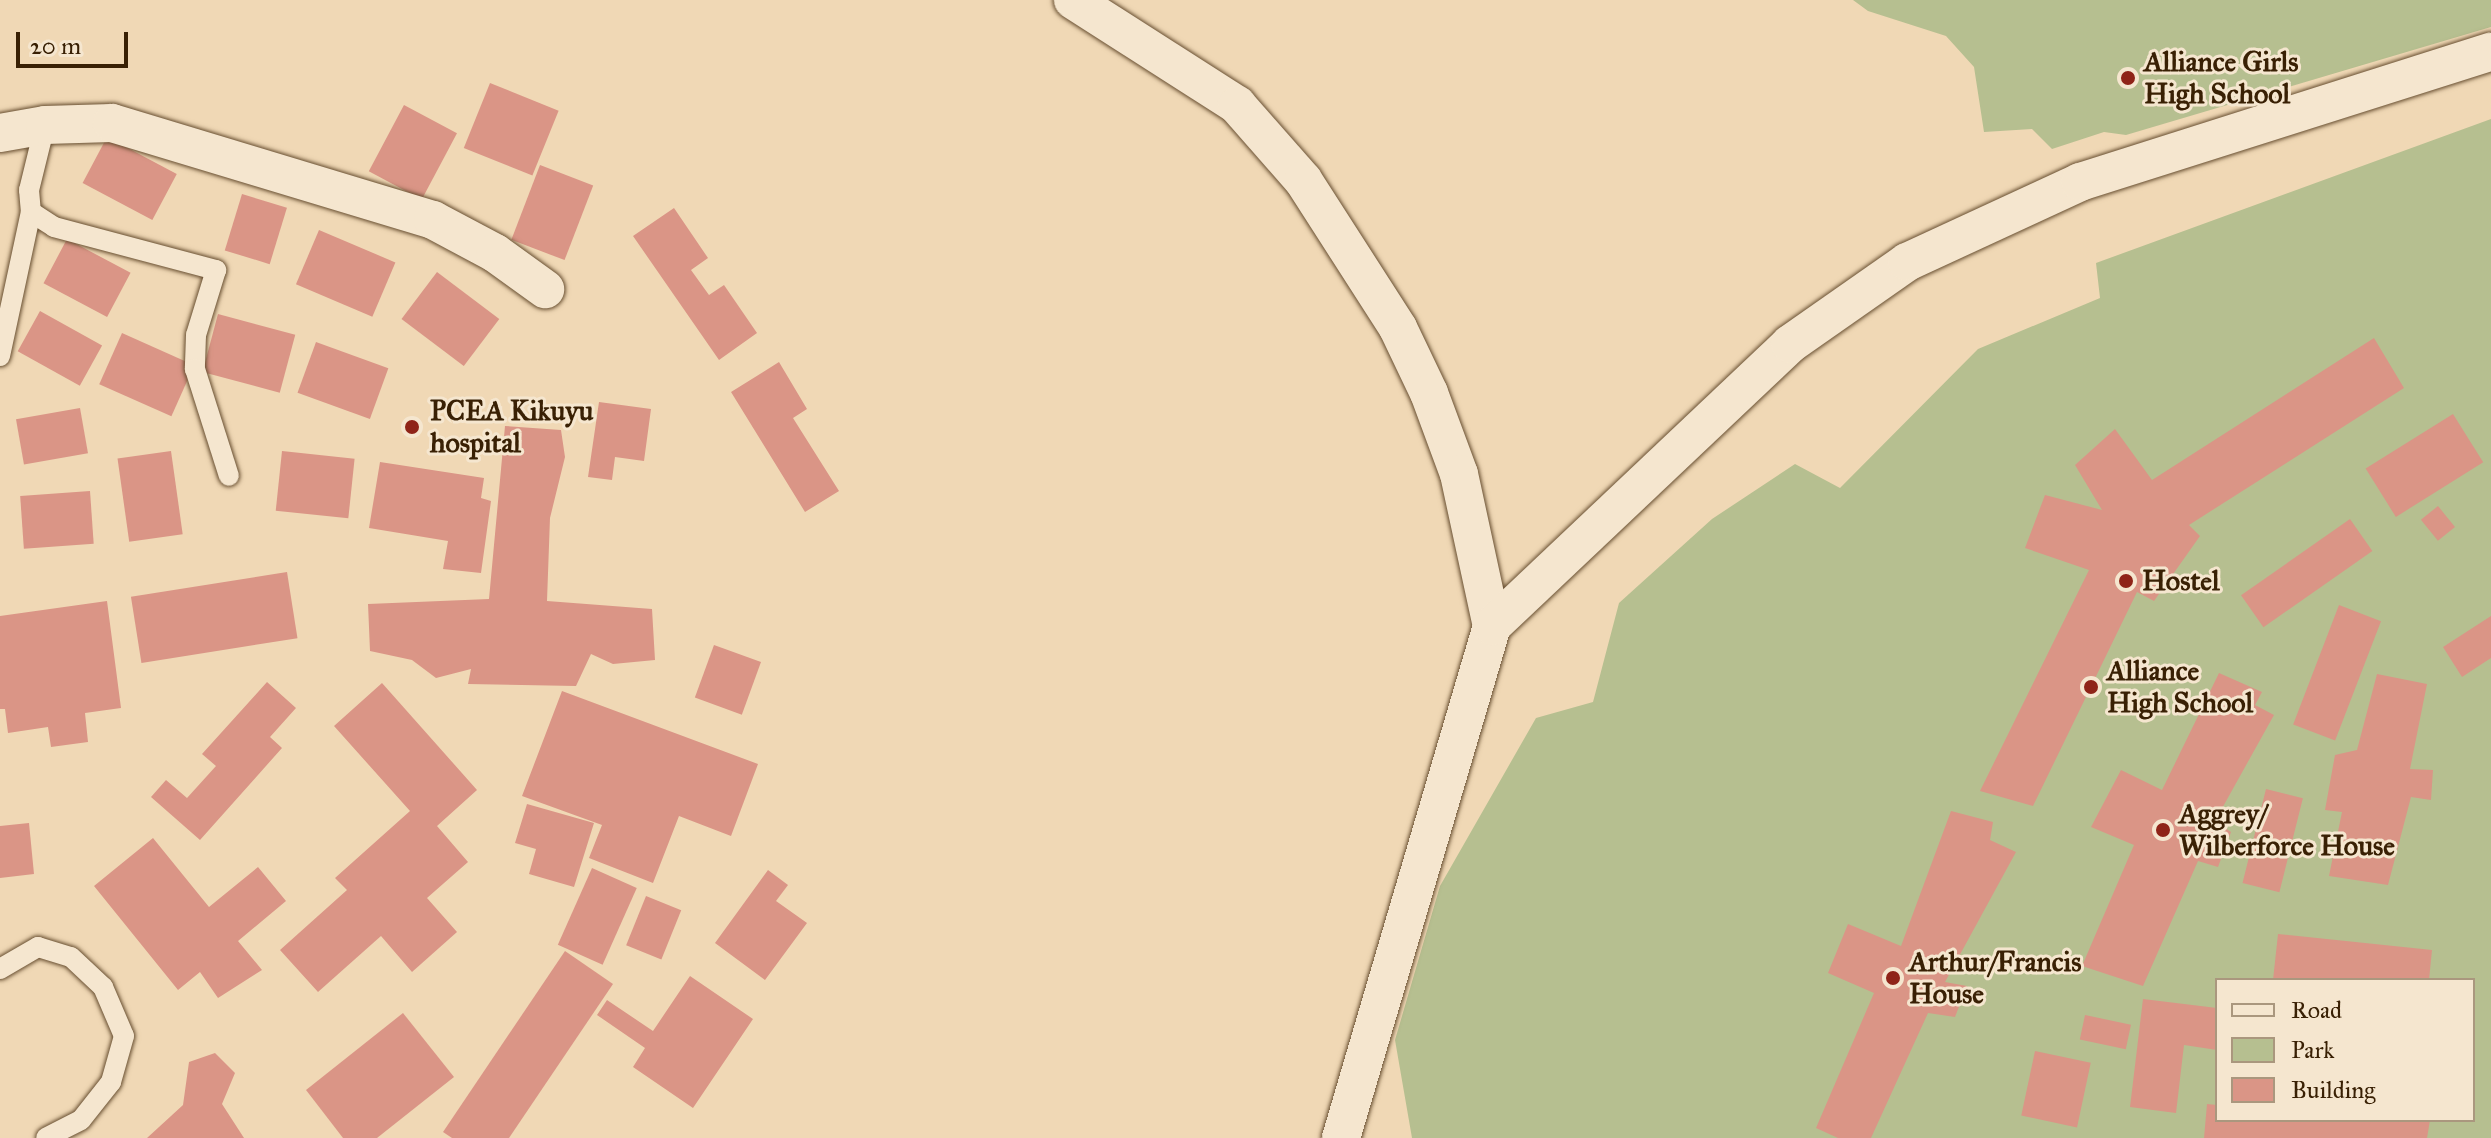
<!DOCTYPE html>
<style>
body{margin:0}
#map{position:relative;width:2491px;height:1138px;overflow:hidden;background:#f0d8b5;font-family:"IM FELL Great Primer",serif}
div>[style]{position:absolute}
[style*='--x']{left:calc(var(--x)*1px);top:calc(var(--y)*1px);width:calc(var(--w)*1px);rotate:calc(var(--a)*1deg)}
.green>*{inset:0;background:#b6bf90}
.building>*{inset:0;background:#da9586;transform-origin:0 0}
.roads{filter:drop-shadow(0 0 2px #674e30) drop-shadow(0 0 2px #674e30)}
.service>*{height:20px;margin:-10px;padding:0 10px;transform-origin:10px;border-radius:10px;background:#f5e6cf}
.minor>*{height:38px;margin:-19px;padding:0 19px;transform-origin:19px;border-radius:19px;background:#f5e6cf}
.dots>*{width:22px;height:22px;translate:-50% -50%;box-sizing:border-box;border:4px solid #f5e6cf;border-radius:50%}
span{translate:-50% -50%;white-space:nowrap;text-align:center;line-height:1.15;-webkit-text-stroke:6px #f5e6cf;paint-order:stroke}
.poi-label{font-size:28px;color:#392004;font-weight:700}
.left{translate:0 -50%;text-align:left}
.legend{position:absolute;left:2215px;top:978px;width:260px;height:144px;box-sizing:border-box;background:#f5e6cf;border:2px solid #aa977e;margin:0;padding:10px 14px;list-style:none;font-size:24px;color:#392004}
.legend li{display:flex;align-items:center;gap:16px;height:40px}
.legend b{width:40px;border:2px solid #aa977e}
.scale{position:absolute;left:16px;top:32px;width:112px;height:36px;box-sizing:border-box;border:4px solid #392004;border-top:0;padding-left:10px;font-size:24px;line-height:28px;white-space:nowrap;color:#392004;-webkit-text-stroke:6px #f5e6cf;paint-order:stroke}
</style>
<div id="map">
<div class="green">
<i style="clip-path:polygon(1853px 0,2491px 0,2491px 27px,2126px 135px,2104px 132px,2052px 149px,2032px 129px,1984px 132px,1974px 67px,1946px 36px,1868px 11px)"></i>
<i style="clip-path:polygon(evenodd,2491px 119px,2491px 1138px,1412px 1138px,1395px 1040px,1440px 886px,1536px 718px,1593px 702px,1619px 603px,1712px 519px,1795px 464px,1840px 488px,1978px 349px,2100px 298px,2096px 263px,2491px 119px,2217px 980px,2473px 980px,2473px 1120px,2217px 1120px,2217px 980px)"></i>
</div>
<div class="building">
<i style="left:490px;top:83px;width:74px;height:70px;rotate:22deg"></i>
<i style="left:404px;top:105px;width:60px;height:75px;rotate:28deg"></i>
<i style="left:107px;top:137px;width:79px;height:52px;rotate:28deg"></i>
<i style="left:540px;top:165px;width:57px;height:80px;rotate:21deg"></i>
<i style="left:242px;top:194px;width:47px;height:59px;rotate:17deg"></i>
<i style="clip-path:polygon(674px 208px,708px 258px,691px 270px,709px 295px,724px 285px,757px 333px,719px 360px,633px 236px)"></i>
<i style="left:319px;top:230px;width:83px;height:59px;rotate:23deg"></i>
<i style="left:67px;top:239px;width:72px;height:50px;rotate:28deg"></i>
<i style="left:437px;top:272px;width:78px;height:59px;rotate:37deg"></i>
<i style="left:40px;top:311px;width:71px;height:46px;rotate:29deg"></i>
<i style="left:218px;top:314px;width:80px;height:60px;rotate:15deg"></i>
<i style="left:122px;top:333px;width:79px;height:56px;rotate:24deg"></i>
<i style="clip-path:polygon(2374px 338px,2404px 388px,2189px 525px,2200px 536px,2154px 601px,2137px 592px,2033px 806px,1980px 791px,2089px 570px,2025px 548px,2045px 495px,2102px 510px,2075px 465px,2115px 429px,2152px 480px)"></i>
<i style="left:316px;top:342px;width:77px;height:54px;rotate:20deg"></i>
<i style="clip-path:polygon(779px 362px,807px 409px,793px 418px,839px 491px,805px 512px,731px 392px)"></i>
<i style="clip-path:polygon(599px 402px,651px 409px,644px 461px,615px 457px,612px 480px,588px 477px)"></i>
<i style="left:80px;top:408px;width:46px;height:65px;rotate:80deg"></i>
<i style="left:2453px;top:414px;width:57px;height:103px;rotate:58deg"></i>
<i style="clip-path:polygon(505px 426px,561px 430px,565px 457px,550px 518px,547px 601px,652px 609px,655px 660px,613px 664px,591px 654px,576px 686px,468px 684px,471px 669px,436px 678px,412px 660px,370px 651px,368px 604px,489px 599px)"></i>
<i style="left:171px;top:451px;width:84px;height:54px;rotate:82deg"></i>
<i style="left:282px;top:451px;width:73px;height:60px;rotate:6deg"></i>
<i style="clip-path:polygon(380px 462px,484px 478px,481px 498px,491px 501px,481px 573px,443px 569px,448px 541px,369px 528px)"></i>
<i style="left:90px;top:491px;width:53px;height:70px;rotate:86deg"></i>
<i style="left:2438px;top:506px;width:27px;height:22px;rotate:51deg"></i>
<i style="left:2350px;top:519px;width:39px;height:133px;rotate:55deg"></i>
<i style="left:287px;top:572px;width:67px;height:158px;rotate:81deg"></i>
<i style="clip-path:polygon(107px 601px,121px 708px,85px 713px,88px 742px,51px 747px,48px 727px,8px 733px,5px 709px,0 709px,0 616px)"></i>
<i style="left:2339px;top:605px;width:45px;height:128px;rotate:21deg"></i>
<i style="clip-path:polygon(2491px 616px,2491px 658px,2462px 677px,2443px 647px)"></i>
<i style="left:714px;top:645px;width:50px;height:56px;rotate:20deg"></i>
<i style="clip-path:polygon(2219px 673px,2262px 692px,2255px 705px,2274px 715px,2215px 821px,2231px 832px,2218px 867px,2198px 861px,2143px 986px,2082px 966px,2134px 845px,2091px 827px,2121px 770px,2162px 790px)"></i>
<i style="clip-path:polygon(2377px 674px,2427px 684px,2410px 769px,2433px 770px,2431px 800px,2411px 797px,2388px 885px,2329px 876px,2342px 812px,2325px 810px,2335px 755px,2357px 750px)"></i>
<i style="clip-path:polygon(267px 682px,296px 708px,270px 737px,282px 748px,200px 840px,151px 797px,166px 780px,187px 798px,216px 766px,202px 754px)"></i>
<i style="clip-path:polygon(382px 683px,477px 790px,437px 826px,468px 862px,427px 898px,457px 932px,412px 972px,381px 936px,318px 992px,280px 950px,347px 890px,335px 878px,410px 811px,334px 726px)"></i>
<i style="clip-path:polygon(562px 691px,758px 764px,731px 836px,679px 816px,653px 883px,589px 858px,602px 825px,522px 796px)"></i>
<i style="left:2266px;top:789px;width:38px;height:97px;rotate:14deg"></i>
<i style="clip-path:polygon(527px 804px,594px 823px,574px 887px,529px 874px,536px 849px,515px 843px)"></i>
<i style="clip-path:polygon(1951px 811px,1993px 822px,1990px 840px,2016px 852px,1945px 982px,1967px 986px,1955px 1017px,1928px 1013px,1871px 1138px,1838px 1138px,1816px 1128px,1874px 993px,1828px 973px,1848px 924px,1901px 946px)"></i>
<i style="clip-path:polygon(29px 823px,34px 874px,0 878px,0 826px)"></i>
<i style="clip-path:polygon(153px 838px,209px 907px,258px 867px,286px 901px,238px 941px,262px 970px,218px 998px,200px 972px,178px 990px,94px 886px)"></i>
<i style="left:592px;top:868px;width:49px;height:84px;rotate:24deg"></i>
<i style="clip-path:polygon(768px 870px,788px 885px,776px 901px,807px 923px,765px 980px,715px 943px)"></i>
<i style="left:646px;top:896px;width:38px;height:53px;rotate:22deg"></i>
<i style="clip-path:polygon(2278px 934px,2432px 950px,2429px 980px,2273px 980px)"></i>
<i style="clip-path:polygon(565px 951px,613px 984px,509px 1138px,452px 1138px,443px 1132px)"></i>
<i style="clip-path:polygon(690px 976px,753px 1019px,693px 1108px,633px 1067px,645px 1048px,597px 1015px,607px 1000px,653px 1031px)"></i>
<i style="clip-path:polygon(2143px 999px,2217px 1008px,2217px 1050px,2184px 1045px,2176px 1113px,2130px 1107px)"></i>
<i style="clip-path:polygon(403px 1013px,454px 1077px,377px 1138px,343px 1138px,306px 1090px)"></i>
<i style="left:2085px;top:1015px;width:47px;height:25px;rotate:12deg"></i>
<i style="left:2035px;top:1051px;width:57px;height:66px;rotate:12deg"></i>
<i style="clip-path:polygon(215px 1053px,235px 1073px,222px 1104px,244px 1138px,147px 1138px,183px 1105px,189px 1062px)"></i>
<i style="clip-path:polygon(2207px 1104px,2217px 1105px,2217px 1120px,2430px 1120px,2427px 1138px,2204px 1138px)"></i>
</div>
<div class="roads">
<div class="service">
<i style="--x:45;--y:125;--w:67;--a:103.8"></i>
<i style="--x:29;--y:190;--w:22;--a:85"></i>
<i style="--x:31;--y:212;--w:27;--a:33"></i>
<i style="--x:54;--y:227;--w:168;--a:14.9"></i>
<i style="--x:216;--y:270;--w:68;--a:107.1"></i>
<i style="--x:196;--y:335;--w:34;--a:92"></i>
<i style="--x:195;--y:369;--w:112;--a:72.4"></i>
<i style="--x:0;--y:356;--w:147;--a:-77.9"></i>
<i style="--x:0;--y:969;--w:44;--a:-30.1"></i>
<i style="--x:38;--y:947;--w:34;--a:17"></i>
<i style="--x:71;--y:957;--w:44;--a:43.2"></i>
<i style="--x:103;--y:987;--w:53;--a:66.8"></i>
<i style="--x:124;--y:1036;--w:48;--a:105.8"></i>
<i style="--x:111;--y:1082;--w:48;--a:128.3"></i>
<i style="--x:81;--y:1120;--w:39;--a:153"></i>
</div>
<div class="minor">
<i style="--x:1073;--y:0;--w:195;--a:32.6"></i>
<i style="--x:1237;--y:105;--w:100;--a:48.7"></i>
<i style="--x:1303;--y:180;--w:176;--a:57.3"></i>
<i style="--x:1398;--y:328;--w:72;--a:64.5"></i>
<i style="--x:1429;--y:393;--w:86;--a:69.7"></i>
<i style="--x:1459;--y:474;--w:156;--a:77.8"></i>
<i style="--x:0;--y:133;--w:46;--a:-10.1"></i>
<i style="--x:45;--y:125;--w:67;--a:-1.7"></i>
<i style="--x:112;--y:123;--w:335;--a:16.8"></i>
<i style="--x:433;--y:220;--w:70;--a:28"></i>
<i style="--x:495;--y:253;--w:62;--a:35.8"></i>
<i style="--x:1341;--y:1138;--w:534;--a:-73.57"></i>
<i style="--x:1492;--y:626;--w:410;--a:-43.4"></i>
<i style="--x:1790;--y:344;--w:143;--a:-35"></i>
<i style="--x:1907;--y:262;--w:191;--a:-24.8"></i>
<i style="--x:2080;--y:182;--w:431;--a:-17.6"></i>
</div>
</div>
<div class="dots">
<i style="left:2128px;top:78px;background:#8f2418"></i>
<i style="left:412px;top:427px;background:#8f2418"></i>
<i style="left:2126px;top:581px;background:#8f2418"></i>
<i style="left:2091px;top:687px;background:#8f2418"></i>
<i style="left:2163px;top:830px;background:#8f2418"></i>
<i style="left:1893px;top:978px;background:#8f2418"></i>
</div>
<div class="poi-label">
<span class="left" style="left:2144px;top:78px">Alliance Girls<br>High School</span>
<span class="left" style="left:430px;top:427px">PCEA Kikuyu<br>hospital</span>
<span class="left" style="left:2142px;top:581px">Hostel</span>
<span class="left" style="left:2107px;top:687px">Alliance<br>High School</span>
<span class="left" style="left:2179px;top:830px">Aggrey/<br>Wilberforce House</span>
<span class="left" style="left:1909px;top:978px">Arthur/Francis<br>House</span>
</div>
<ul class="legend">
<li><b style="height:10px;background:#f5e6cf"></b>Road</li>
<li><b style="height:22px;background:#b6bf90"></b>Park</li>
<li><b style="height:22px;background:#da9586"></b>Building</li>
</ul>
<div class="scale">20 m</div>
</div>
